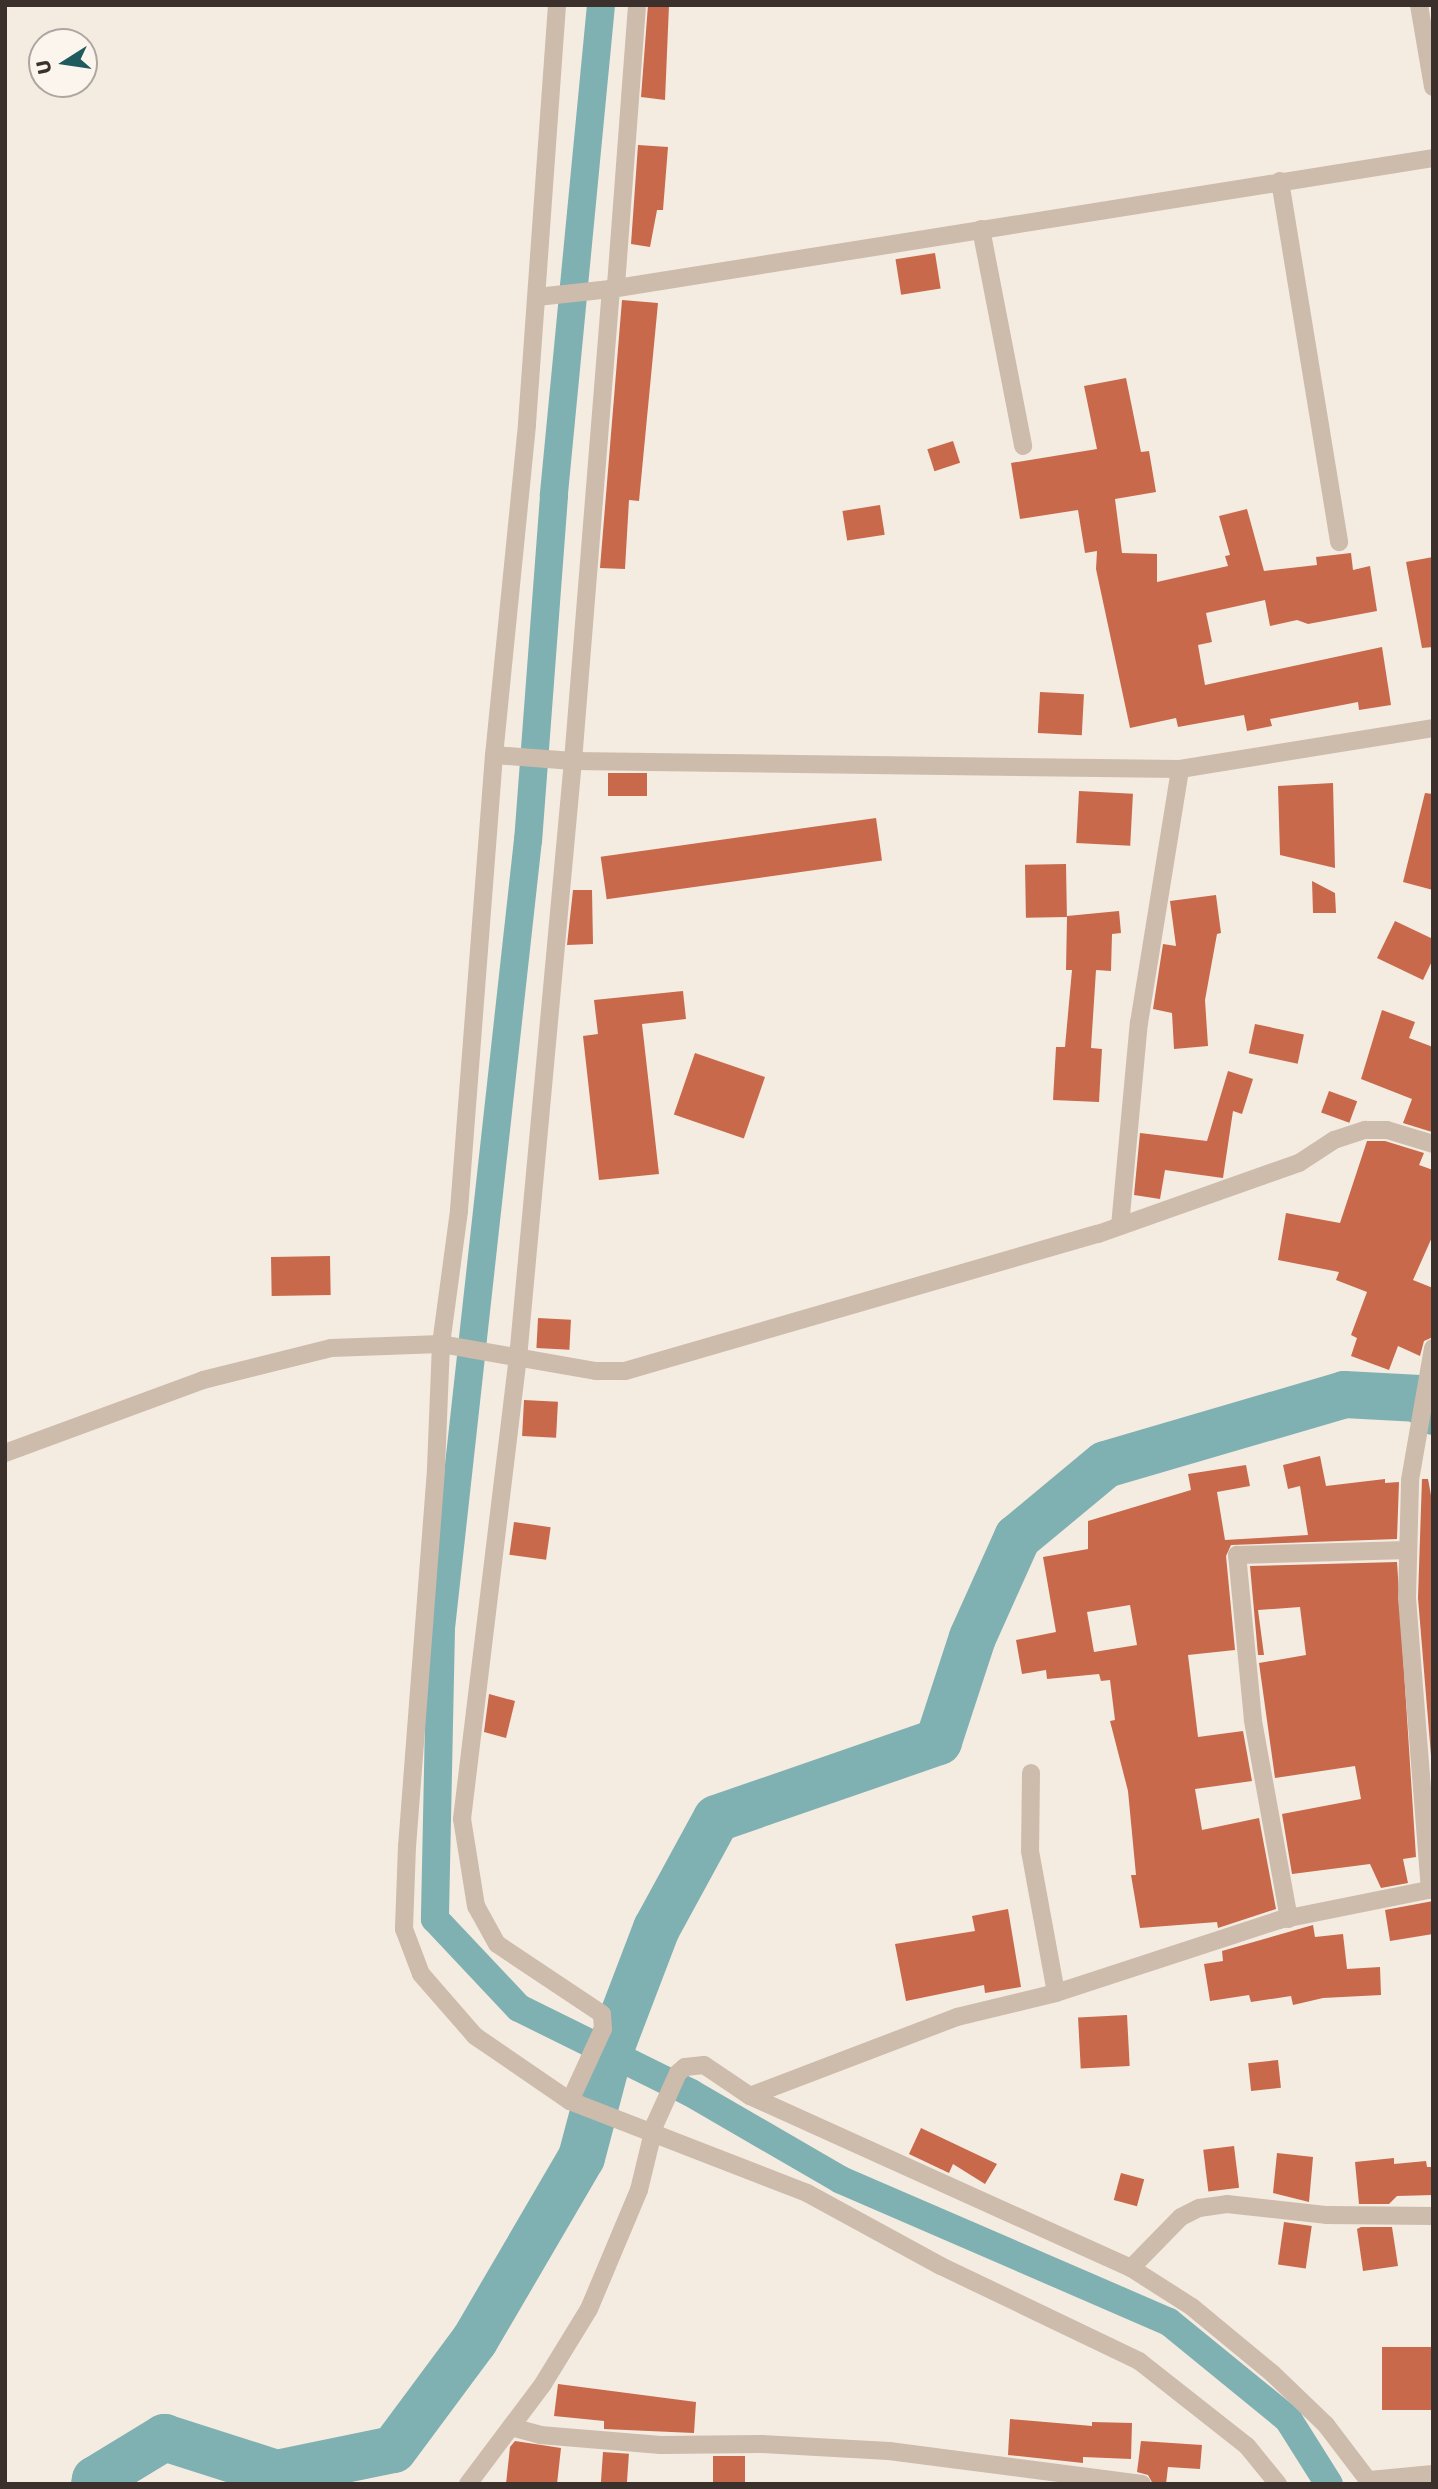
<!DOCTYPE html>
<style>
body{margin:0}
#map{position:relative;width:1438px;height:2489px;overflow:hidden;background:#f4ebe1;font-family:Rubik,sans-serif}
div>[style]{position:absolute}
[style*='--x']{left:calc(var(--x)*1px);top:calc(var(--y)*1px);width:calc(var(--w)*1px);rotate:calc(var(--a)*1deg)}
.canal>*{height:28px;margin:-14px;padding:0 14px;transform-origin:14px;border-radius:14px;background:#7fb0b2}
.river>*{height:47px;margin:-23.5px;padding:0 23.5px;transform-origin:23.5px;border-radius:23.5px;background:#7fb0b2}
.building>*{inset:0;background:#c8694b;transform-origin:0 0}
.minor>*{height:18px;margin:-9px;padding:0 9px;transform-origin:9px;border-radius:9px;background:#cdbbac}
span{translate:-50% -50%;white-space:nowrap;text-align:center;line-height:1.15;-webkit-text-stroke:7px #fbf5ee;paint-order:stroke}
.frame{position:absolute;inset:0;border:7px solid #3b302b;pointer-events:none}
.north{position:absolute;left:28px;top:28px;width:70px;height:70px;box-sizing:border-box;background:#fbf5ee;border:2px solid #aea6a0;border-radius:50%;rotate:258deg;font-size:19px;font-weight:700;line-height:28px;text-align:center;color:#3b302b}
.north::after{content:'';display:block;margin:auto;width:24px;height:32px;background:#1f5a5e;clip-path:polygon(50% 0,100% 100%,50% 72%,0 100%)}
</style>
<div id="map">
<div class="canal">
<i style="--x:601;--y:5;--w:493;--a:95.5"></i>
<i style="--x:554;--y:496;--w:345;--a:94.3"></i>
<i style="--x:528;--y:840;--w:793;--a:96.3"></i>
<i style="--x:441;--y:1628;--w:291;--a:91.2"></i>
<i style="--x:435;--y:1919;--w:122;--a:46.7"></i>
<i style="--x:519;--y:2008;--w:192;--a:26.3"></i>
<i style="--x:691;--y:2093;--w:173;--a:30.1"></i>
<i style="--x:841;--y:2180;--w:357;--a:23.4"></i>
<i style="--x:1169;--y:2322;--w:154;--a:39.2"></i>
<i style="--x:1288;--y:2419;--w:77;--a:57.8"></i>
</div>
<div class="river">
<i style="--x:94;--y:2484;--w:5;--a:-79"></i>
<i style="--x:95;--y:2479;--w:81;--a:-31.3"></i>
<i style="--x:164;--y:2437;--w:118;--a:17.8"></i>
<i style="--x:276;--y:2473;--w:119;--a:-11.6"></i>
<i style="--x:393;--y:2449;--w:136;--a:-53.4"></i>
<i style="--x:474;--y:2340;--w:212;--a:-59.7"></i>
<i style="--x:581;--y:2157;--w:110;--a:-75.2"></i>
<i style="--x:609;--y:2051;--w:132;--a:-69.1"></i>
<i style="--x:656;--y:1928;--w:125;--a:-61.4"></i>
<i style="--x:716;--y:1818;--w:235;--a:-19.1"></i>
<i style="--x:938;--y:1741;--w:109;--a:-71.9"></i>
<i style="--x:972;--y:1637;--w:110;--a:-65.8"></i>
<i style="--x:1017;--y:1537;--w:114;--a:-39.7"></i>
<i style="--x:1105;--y:1464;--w:249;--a:-16.3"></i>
<i style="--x:1344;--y:1394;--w:75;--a:3.1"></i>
<i style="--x:1419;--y:1398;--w:19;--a:43"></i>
</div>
<div class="building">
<i style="clip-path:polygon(648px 5px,669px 5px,665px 100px,641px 97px)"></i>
<i style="clip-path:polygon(638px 145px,668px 147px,663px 210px,657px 210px,650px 247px,631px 244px)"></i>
<i style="left:935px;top:253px;width:36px;height:40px;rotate:81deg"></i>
<i style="clip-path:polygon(622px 300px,658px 303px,639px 501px,629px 500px,625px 569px,600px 568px)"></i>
<i style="clip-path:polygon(1126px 378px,1141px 452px,1149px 451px,1156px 492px,1115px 499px,1122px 553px,1157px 554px,1157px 582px,1228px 566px,1225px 556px,1230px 555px,1219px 516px,1247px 509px,1264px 571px,1317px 565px,1316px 557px,1351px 553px,1353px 570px,1370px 566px,1377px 611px,1308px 624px,1297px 620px,1270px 626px,1265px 600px,1206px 613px,1212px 642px,1198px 645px,1205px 685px,1382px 647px,1391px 705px,1359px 710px,1358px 702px,1270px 719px,1272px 726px,1247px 731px,1244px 715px,1178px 727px,1176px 718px,1130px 728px,1096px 569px,1097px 551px,1085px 553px,1078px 510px,1020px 519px,1011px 463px,1097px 449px,1084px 386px)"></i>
<i style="left:953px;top:441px;width:23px;height:27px;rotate:72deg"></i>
<i style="left:880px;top:505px;width:30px;height:38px;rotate:81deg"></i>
<i style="clip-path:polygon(1433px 557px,1433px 647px,1422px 648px,1406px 562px)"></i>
<i style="left:1040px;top:692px;width:44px;height:41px;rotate:3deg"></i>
<i style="left:608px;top:773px;width:39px;height:23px"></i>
<i style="clip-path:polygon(1333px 783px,1335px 868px,1280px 855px,1278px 786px)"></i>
<i style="left:1079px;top:791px;width:54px;height:52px;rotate:3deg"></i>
<i style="clip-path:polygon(1425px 793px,1433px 794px,1433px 890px,1403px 882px)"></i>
<i style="left:876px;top:818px;width:43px;height:278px;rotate:82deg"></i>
<i style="left:1066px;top:864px;width:53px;height:41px;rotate:89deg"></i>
<i style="clip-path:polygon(1312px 881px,1335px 893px,1336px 913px,1313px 913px)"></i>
<i style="clip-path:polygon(573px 890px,592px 890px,593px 944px,567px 945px)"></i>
<i style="clip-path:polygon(1216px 895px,1221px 933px,1217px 934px,1205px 1000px,1208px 1046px,1174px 1049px,1172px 1013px,1153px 1009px,1163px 944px,1176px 946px,1170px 901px)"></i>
<i style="clip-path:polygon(1119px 911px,1121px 933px,1112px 934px,1111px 971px,1096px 970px,1091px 1048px,1102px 1049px,1099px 1102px,1053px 1100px,1056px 1047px,1065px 1047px,1072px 970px,1066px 970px,1067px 916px)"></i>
<i style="clip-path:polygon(1395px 921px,1433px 939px,1433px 959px,1423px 980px,1377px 958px)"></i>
<i style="clip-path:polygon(683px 991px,686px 1019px,642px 1024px,659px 1174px,599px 1180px,583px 1036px,598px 1034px,594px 1000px)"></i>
<i style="clip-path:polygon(1382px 1010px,1415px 1022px,1409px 1038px,1433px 1047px,1432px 1132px,1403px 1123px,1412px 1099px,1361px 1079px)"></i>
<i style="left:1255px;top:1024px;width:50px;height:30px;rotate:12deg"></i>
<i style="left:695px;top:1053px;width:74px;height:65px;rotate:19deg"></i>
<i style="clip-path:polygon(1228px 1071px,1253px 1079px,1242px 1114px,1233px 1111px,1223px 1178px,1165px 1170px,1160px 1199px,1134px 1195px,1140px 1133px,1207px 1141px)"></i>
<i style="left:1329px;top:1091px;width:30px;height:23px;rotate:20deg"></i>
<i style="clip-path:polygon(1367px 1141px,1385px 1141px,1424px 1153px,1419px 1165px,1433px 1170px,1433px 1235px,1413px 1280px,1433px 1288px,1433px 1337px,1424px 1341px,1420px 1356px,1398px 1346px,1389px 1370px,1351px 1356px,1357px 1338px,1351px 1335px,1367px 1292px,1336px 1280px,1339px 1272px,1278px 1260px,1286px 1213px,1340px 1223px)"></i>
<i style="left:330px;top:1256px;width:39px;height:59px;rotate:89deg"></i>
<i style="left:538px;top:1318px;width:33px;height:30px;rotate:3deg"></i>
<i style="left:524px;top:1400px;width:34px;height:36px;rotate:3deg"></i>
<i style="clip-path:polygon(evenodd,1320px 1456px,1326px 1486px,1385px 1479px,1385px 1483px,1399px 1482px,1397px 1539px,1231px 1545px,1226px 1556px,1235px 1650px,1188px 1655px,1198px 1737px,1243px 1731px,1252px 1781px,1195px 1789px,1202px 1830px,1259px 1818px,1276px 1909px,1218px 1928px,1217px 1922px,1140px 1928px,1131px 1875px,1136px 1875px,1128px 1791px,1110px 1721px,1115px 1720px,1110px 1680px,1101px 1681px,1099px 1674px,1047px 1679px,1046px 1670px,1022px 1674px,1016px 1640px,1056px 1632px,1043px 1557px,1088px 1549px,1088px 1521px,1191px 1490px,1188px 1474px,1246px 1465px,1250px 1486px,1217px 1492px,1225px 1540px,1308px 1535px,1300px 1486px,1288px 1489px,1283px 1465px,1320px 1456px,1130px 1605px,1137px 1645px,1094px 1652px,1087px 1612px,1130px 1605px)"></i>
<i style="clip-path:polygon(1422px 1479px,1428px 1479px,1433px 1506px,1433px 1780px,1418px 1598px)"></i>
<i style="left:514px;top:1522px;width:37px;height:33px;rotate:8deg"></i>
<i style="clip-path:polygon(1397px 1562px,1416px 1857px,1403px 1859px,1408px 1883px,1381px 1888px,1370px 1864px,1292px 1874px,1282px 1814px,1361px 1799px,1355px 1766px,1275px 1778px,1259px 1663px,1306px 1655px,1300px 1607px,1258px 1610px,1264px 1655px,1258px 1655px,1250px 1566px)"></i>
<i style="clip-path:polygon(489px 1694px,515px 1701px,506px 1738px,484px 1732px)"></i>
<i style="clip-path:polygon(1433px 1901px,1433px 1934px,1390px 1941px,1385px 1910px)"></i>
<i style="clip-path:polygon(1008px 1909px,1021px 1987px,985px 1993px,984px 1985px,906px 2001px,895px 1944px,975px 1931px,972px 1916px)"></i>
<i style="clip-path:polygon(1313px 1925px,1315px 1937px,1343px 1934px,1347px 1969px,1380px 1967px,1381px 1995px,1323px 1998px,1293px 2005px,1291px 1996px,1251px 2002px,1249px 1995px,1210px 2001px,1204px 1964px,1223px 1961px,1222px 1951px)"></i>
<i style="left:1127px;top:2015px;width:51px;height:49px;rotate:87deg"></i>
<i style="left:1278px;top:2060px;width:28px;height:30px;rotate:84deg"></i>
<i style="clip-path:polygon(921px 2128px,997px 2164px,985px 2184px,953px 2164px,949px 2173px,909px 2154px)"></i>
<i style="left:1234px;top:2146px;width:42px;height:31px;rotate:83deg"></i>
<i style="clip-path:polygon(1277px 2153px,1313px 2157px,1309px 2202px,1273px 2193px)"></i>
<i style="clip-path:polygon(1394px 2158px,1394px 2164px,1426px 2161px,1427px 2167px,1433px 2167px,1433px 2195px,1397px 2196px,1389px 2204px,1359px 2204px,1355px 2162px)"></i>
<i style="left:1121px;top:2173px;width:24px;height:28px;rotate:15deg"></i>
<i style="left:1284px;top:2222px;width:28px;height:43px;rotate:8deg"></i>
<i style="clip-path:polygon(1361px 2227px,1392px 2227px,1398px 2266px,1363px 2271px,1357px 2229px)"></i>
<i style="left:1433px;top:2347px;width:63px;height:51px;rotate:90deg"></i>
<i style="clip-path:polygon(558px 2384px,696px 2402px,694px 2433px,604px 2429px,604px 2421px,554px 2416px)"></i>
<i style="clip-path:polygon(1010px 2419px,1092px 2426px,1092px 2422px,1132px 2423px,1131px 2459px,1083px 2457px,1083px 2463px,1008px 2455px)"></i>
<i style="clip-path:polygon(515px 2441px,561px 2448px,557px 2484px,506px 2484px,510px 2447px)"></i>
<i style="clip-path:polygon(1141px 2441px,1202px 2445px,1200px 2469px,1168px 2467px,1166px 2484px,1153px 2484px,1148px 2475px,1137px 2472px)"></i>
<i style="left:603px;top:2452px;width:26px;height:32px;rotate:4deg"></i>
<i style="left:713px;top:2456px;width:32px;height:28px"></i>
</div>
<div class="minor">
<i style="--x:557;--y:5;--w:421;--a:94.1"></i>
<i style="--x:527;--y:425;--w:332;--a:95.7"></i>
<i style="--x:494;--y:755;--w:79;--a:4.3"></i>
<i style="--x:573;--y:761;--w:607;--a:0.76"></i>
<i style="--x:1180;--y:769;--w:256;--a:-9.2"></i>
<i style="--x:1419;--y:5;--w:83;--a:80.3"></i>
<i style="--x:1280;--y:181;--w:366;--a:80.7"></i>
<i style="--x:981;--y:229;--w:221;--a:79"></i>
<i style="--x:616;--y:285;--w:281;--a:-85.7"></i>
<i style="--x:537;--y:297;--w:74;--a:-6.2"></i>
<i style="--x:494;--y:755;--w:457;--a:94.4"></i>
<i style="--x:459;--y:1211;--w:134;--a:97.7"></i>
<i style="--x:441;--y:1344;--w:126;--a:92.3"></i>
<i style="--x:436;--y:1470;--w:377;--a:94.4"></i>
<i style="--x:407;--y:1846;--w:83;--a:92.1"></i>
<i style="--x:404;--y:1929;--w:48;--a:69.3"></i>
<i style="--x:421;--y:1974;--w:82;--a:48.9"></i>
<i style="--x:475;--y:2036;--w:115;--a:34.4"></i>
<i style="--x:570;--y:2101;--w:254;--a:21.2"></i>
<i style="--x:807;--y:2193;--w:153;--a:28.6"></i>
<i style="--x:941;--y:2266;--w:220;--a:25.6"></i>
<i style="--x:1139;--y:2361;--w:137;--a:38.2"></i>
<i style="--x:1247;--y:2446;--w:49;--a:50.8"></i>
<i style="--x:1120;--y:1226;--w:204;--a:-84.7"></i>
<i style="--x:1139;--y:1023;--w:257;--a:-80.8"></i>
<i style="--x:5;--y:1453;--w:211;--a:-20.2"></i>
<i style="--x:203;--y:1380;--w:132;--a:-14"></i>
<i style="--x:331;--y:1348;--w:110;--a:-2.1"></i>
<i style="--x:441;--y:1344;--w:157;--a:9.9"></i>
<i style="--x:596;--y:1371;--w:29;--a:0"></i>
<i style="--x:625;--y:1371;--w:492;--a:-16.2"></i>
<i style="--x:1098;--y:1234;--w:213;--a:-19.5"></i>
<i style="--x:1299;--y:1163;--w:42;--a:-33.3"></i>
<i style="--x:1334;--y:1140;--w:33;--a:-18"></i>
<i style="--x:1365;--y:1130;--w:22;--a:0"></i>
<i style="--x:1387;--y:1130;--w:48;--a:16.9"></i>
<i style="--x:1031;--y:1773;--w:78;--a:90.7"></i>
<i style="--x:1030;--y:1851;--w:144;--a:79.6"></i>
<i style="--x:1430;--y:1890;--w:293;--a:-94.5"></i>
<i style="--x:1407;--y:1598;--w:118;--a:-88.5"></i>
<i style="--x:1410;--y:1480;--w:134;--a:-80.1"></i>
<i style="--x:1289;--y:1919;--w:202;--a:-100.3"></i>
<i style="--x:1253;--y:1720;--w:166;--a:-95.5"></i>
<i style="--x:1237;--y:1555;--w:171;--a:-1.7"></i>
<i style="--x:750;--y:2096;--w:418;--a:24.3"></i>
<i style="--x:1131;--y:2268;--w:72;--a:32.6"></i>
<i style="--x:1192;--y:2307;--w:105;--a:39.6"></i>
<i style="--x:1273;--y:2374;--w:74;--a:43.9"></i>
<i style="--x:1326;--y:2425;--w:74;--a:52.7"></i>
<i style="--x:570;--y:2101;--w:79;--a:-65.4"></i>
<i style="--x:603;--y:2029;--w:15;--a:-94"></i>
<i style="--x:602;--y:2014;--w:126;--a:-146.3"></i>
<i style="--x:497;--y:1944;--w:43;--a:-118.9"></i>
<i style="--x:476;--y:1906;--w:88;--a:-99.1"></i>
<i style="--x:462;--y:1819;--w:464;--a:-83.1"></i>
<i style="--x:518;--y:1358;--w:600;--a:-84.74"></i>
<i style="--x:573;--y:761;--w:474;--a:-85.4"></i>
<i style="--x:611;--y:289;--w:832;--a:-9.05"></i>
<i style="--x:1131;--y:2268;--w:71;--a:-45.6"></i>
<i style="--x:1181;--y:2217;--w:20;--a:-27"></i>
<i style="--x:1199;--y:2208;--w:28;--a:-8"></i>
<i style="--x:1227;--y:2204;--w:101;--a:6.3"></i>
<i style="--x:1327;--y:2215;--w:106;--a:0.5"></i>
<i style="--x:511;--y:2427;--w:30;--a:15"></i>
<i style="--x:540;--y:2435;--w:121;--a:4.7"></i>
<i style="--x:661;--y:2445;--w:100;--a:-0.6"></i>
<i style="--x:761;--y:2444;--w:128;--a:3.1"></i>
<i style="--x:889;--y:2451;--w:255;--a:7.4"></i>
<i style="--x:1370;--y:2480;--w:63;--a:-5.4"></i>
<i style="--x:468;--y:2484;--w:125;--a:-53.1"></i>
<i style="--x:543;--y:2384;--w:88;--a:-58.5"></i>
<i style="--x:589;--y:2309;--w:129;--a:-67.2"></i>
<i style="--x:639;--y:2190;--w:68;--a:-76.4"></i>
<i style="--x:655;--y:2124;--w:56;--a:-65.7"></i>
<i style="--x:678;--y:2073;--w:9;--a:-41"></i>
<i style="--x:685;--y:2067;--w:19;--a:-6"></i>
<i style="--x:704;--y:2065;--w:55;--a:34"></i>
<i style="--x:750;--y:2096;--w:222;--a:-20.9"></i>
<i style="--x:957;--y:2017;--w:102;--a:-13.6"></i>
<i style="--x:1056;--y:1993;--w:235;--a:-18.1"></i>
<i style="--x:1279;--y:1920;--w:157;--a:-11.4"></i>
</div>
<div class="frame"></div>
<div class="north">U</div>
</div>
